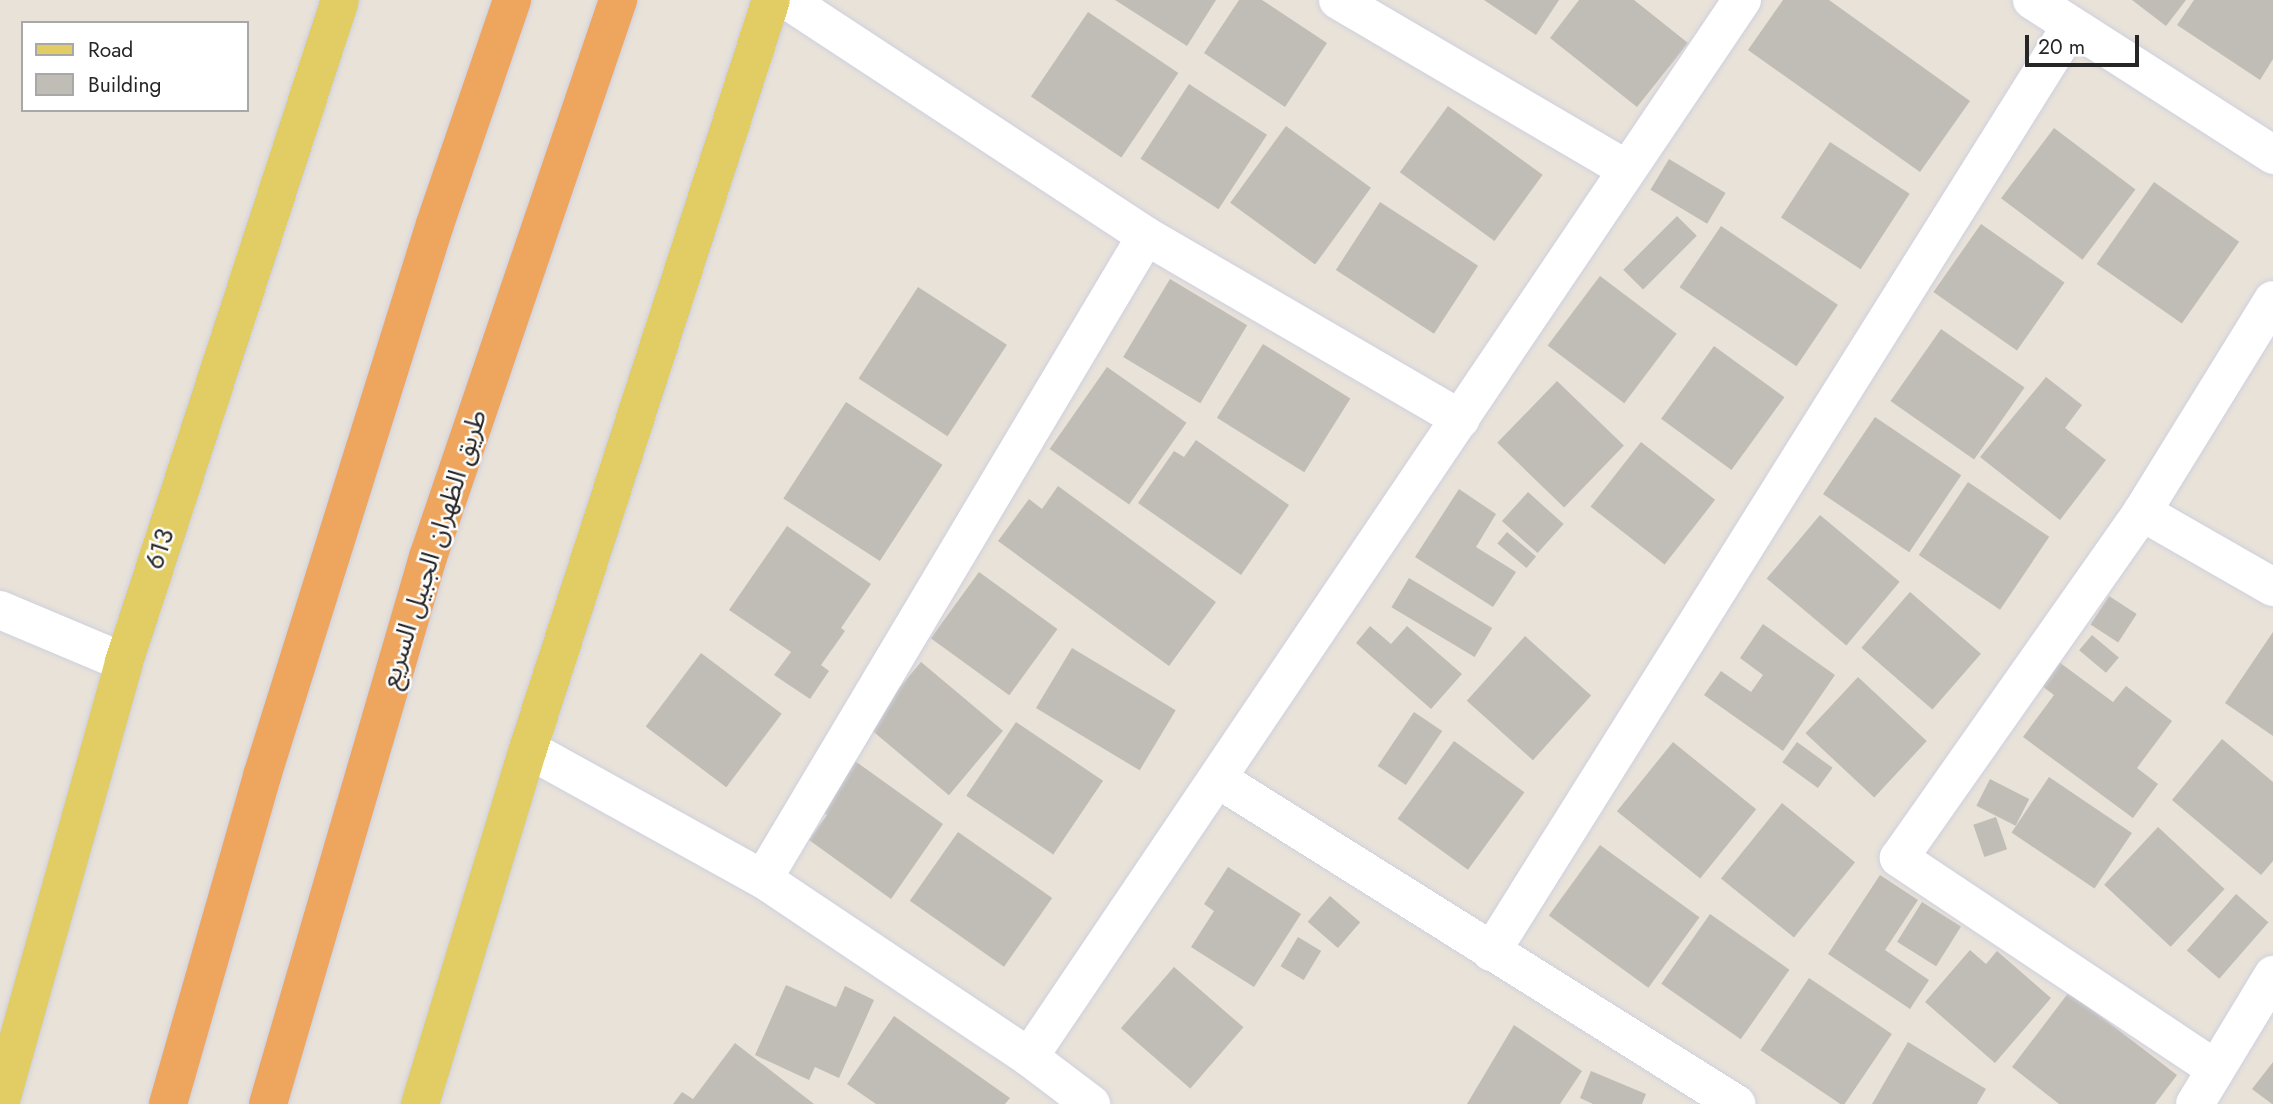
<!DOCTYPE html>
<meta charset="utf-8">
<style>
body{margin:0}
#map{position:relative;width:2273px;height:1104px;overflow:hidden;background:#e8e2d9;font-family:Jost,"Noto Sans Arabic",sans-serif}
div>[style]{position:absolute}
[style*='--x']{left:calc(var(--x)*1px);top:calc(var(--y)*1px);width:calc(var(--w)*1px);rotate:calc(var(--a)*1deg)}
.building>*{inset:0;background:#c0bcb6;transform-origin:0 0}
.roads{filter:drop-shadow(0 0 2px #cfd0de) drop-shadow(0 0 2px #cfd0de)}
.minor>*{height:38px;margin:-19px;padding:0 19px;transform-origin:19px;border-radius:19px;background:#fff}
.primary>*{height:38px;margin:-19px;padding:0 19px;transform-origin:19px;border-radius:19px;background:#e2cd64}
.motorway>*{height:38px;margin:-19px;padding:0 19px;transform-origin:19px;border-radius:19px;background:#eea65e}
span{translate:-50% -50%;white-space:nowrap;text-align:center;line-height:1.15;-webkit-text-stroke:5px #fff;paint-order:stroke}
.street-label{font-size:26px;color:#262626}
.legend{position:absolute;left:21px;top:21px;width:228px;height:91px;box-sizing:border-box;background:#fff;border:2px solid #a8a8a8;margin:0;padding:9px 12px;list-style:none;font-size:21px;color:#262626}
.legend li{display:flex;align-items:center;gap:14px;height:35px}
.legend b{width:35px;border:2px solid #a8a8a8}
.scale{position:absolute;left:2025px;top:35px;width:114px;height:32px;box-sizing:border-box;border:4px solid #262626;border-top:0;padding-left:9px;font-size:21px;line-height:24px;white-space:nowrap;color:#262626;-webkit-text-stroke:5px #fff;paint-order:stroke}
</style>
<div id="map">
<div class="building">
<i style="clip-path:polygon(1115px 0,1216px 0,1187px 46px)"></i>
<i style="clip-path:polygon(1239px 0,1262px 0,1327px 43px,1285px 107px,1204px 53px)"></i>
<i style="clip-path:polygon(1484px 0,1559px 0,1536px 35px)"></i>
<i style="clip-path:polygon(1579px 0,1634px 0,1688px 43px,1637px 107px,1550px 38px)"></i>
<i style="clip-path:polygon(1783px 0,1829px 0,1970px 101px,1920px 172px,1748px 50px)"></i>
<i style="clip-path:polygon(2132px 0,2186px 0,2166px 26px)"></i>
<i style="clip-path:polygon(2194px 0,2273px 0,2273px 59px,2260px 80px,2177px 25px)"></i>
<i style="left:1088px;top:12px;width:109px;height:102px;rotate:34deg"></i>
<i style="left:1189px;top:84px;width:93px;height:89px;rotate:33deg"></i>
<i style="left:1448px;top:106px;width:117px;height:82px;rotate:36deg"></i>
<i style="left:1286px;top:126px;width:105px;height:95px;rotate:36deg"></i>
<i style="left:2054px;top:128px;width:102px;height:88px;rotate:37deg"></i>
<i style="left:1830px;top:142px;width:95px;height:90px;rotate:33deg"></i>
<i style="left:1669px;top:159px;width:66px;height:36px;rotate:31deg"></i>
<i style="left:2154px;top:182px;width:104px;height:100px;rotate:35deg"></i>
<i style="left:1380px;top:202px;width:117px;height:81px;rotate:33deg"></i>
<i style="left:1677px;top:216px;width:28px;height:76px;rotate:45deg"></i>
<i style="left:1981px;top:224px;width:102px;height:83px;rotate:35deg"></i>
<i style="left:1721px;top:226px;width:141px;height:74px;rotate:34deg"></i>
<i style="left:1600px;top:276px;width:96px;height:87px;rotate:37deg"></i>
<i style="left:1170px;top:279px;width:90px;height:91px;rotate:31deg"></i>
<i style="left:918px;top:287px;width:106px;height:109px;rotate:33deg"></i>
<i style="left:1941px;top:329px;width:102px;height:88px;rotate:35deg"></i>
<i style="left:1263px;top:344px;width:103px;height:87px;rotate:32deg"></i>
<i style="left:1714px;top:346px;width:87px;height:90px;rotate:36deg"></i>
<i style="left:1107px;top:367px;width:97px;height:100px;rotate:35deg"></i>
<i style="clip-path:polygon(2046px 377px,2082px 405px,2065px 428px,2106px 460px,2060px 520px,1980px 457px)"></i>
<i style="left:1557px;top:381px;width:93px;height:86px;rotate:44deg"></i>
<i style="left:846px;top:402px;width:115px;height:115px;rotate:33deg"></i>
<i style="left:1875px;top:417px;width:104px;height:93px;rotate:34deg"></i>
<i style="clip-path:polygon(1196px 440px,1289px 505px,1241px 575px,1138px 503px,1174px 451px,1184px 457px)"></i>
<i style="left:1641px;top:442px;width:94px;height:82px;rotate:38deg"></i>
<i style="left:1968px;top:482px;width:98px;height:88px;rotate:34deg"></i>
<i style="clip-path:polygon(1058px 486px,1216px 602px,1169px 666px,998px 541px,1029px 499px,1042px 509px)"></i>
<i style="clip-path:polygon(1459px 489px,1496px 514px,1476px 547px,1516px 572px,1493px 607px,1415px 557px)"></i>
<i style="left:1528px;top:492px;width:48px;height:39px;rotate:42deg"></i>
<i style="left:1820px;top:515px;width:104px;height:83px;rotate:40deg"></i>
<i style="clip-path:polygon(787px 526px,871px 584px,841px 628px,845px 631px,821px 665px,829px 671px,810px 699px,774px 675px,791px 652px,729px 610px)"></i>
<i style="left:1507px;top:532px;width:38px;height:15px;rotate:40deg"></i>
<i style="left:979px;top:572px;width:97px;height:82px;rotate:36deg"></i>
<i style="left:1409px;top:578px;width:97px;height:34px;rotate:31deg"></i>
<i style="left:1910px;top:592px;width:94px;height:74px;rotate:41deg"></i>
<i style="left:2109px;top:596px;width:33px;height:34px;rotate:33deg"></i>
<i style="clip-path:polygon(1763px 624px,1835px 675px,1783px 751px,1704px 695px,1721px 671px,1751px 692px,1763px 675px,1740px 658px)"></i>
<i style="clip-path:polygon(1370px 626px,1391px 644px,1407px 626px,1462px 674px,1431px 709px,1356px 643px)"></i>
<i style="clip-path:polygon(2273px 632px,2273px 736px,2225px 703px)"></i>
<i style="left:2092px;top:635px;width:35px;height:20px;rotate:40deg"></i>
<i style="left:1525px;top:636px;width:89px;height:87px;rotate:42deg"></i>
<i style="left:1072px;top:648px;width:121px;height:70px;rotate:31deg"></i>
<i style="left:701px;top:653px;width:101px;height:92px;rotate:37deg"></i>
<i style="left:921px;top:662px;width:107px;height:84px;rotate:40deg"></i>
<i style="clip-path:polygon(2059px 662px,2113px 702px,2126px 686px,2172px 721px,2137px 768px,2158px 784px,2133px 818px,2023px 737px,2054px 695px,2042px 686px)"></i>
<i style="left:1858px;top:677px;width:94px;height:77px;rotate:43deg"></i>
<i style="left:1414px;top:712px;width:34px;height:65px;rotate:34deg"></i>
<i style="left:1016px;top:722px;width:105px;height:89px;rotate:34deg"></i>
<i style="clip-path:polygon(2222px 739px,2273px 782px,2273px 861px,2261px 875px,2172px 800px)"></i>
<i style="left:1454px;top:741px;width:87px;height:96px;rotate:36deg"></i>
<i style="left:1673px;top:742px;width:107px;height:89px;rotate:39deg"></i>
<i style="left:1797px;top:742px;width:44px;height:25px;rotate:36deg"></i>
<i style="clip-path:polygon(855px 761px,943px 824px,891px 899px,809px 840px,827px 815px,820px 810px)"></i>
<i style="left:2049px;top:777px;width:100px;height:67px;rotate:34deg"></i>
<i style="left:1990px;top:779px;width:44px;height:30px;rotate:27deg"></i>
<i style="left:1782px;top:803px;width:94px;height:97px;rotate:39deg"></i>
<i style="left:1996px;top:817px;width:34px;height:24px;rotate:71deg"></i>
<i style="left:2158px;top:827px;width:91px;height:79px;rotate:43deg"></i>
<i style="left:958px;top:832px;width:115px;height:84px;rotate:35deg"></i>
<i style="left:1600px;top:845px;width:123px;height:87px;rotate:36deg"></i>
<i style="clip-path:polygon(1228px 867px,1301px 914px,1254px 987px,1191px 947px,1214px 911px,1204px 904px)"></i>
<i style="clip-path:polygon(1880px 875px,1918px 900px,1885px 950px,1929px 980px,1910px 1009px,1828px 954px)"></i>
<i style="left:2236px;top:894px;width:43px;height:75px;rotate:41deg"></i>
<i style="left:1330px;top:896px;width:40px;height:34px;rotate:41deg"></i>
<i style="left:1922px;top:902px;width:46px;height:47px;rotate:32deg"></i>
<i style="left:1710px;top:914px;width:97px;height:85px;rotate:35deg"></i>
<i style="left:1298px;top:937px;width:27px;height:34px;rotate:31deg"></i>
<i style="clip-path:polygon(1970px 950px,1986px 964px,1997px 951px,2051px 998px,1995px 1063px,1925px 1002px)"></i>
<i style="left:1174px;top:967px;width:92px;height:81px;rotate:41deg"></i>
<i style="left:1809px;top:978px;width:100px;height:87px;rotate:34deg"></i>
<i style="clip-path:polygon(786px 985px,836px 1007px,845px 986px,874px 1000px,839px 1078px,815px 1067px,809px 1080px,755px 1055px)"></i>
<i style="clip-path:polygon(2069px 992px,2177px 1075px,2155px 1104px,2059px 1104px,2012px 1067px)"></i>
<i style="clip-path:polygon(894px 1016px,1010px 1098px,1005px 1104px,876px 1104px,847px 1084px)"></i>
<i style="clip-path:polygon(1514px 1025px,1582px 1071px,1560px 1104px,1467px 1104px)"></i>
<i style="clip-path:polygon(1908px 1042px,1986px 1089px,1977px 1104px,1872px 1104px)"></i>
<i style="clip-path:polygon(735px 1043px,814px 1104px,673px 1104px,682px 1092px,693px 1099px)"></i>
<i style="clip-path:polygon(2273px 1062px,2273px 1104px,2272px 1104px,2252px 1089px)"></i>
<i style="clip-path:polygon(1591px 1071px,1646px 1094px,1642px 1104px,1593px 1104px,1580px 1098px)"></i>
</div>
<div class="roads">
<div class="minor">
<i style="--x:787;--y:0;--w:430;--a:33.3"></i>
<i style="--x:1146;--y:236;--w:364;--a:30.2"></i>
<i style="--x:1338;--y:0;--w:334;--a:30.4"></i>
<i style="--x:2032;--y:0;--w:287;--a:32.7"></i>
<i style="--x:2142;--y:512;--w:151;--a:29.8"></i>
<i style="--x:0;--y:610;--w:134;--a:22.8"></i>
<i style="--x:528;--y:749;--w:269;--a:29"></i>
<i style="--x:763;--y:879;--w:320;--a:33.8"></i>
<i style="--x:1029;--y:1057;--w:78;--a:37.2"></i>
<i style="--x:1218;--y:779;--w:612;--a:32.1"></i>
<i style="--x:763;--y:879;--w:748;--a:-59.22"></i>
<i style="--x:1491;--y:952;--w:1093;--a:-57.94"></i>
<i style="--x:1029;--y:1057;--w:1275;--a:-56"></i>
<i style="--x:2214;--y:1068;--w:379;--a:-146.3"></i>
<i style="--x:1899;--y:858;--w:423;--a:-54.9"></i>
<i style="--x:2142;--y:512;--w:249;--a:-58.3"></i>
<i style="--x:2195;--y:1104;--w:151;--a:-58.8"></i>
</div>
<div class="primary">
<i style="--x:0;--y:1104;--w:459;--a:-74.3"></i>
<i style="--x:124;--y:662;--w:696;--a:-71.93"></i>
<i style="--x:420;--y:1104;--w:371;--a:-73.1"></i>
<i style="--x:528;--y:749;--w:787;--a:-72.03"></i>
</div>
<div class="motorway">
<i style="--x:168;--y:1104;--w:341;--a:-74"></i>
<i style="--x:262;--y:776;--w:578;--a:-72.6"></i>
<i style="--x:435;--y:224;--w:237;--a:-71"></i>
<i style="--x:268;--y:1104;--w:570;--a:-73.7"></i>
<i style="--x:428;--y:557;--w:589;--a:-71.16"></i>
</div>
</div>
<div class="street-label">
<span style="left:160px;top:549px;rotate:-72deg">613</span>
<span style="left:434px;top:549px;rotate:-72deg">طريق الظهران الجبيل السريع</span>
</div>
<ul class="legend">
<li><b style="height:9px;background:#e2cd64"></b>Road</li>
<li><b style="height:19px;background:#c0bcb6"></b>Building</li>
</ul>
<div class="scale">20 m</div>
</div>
